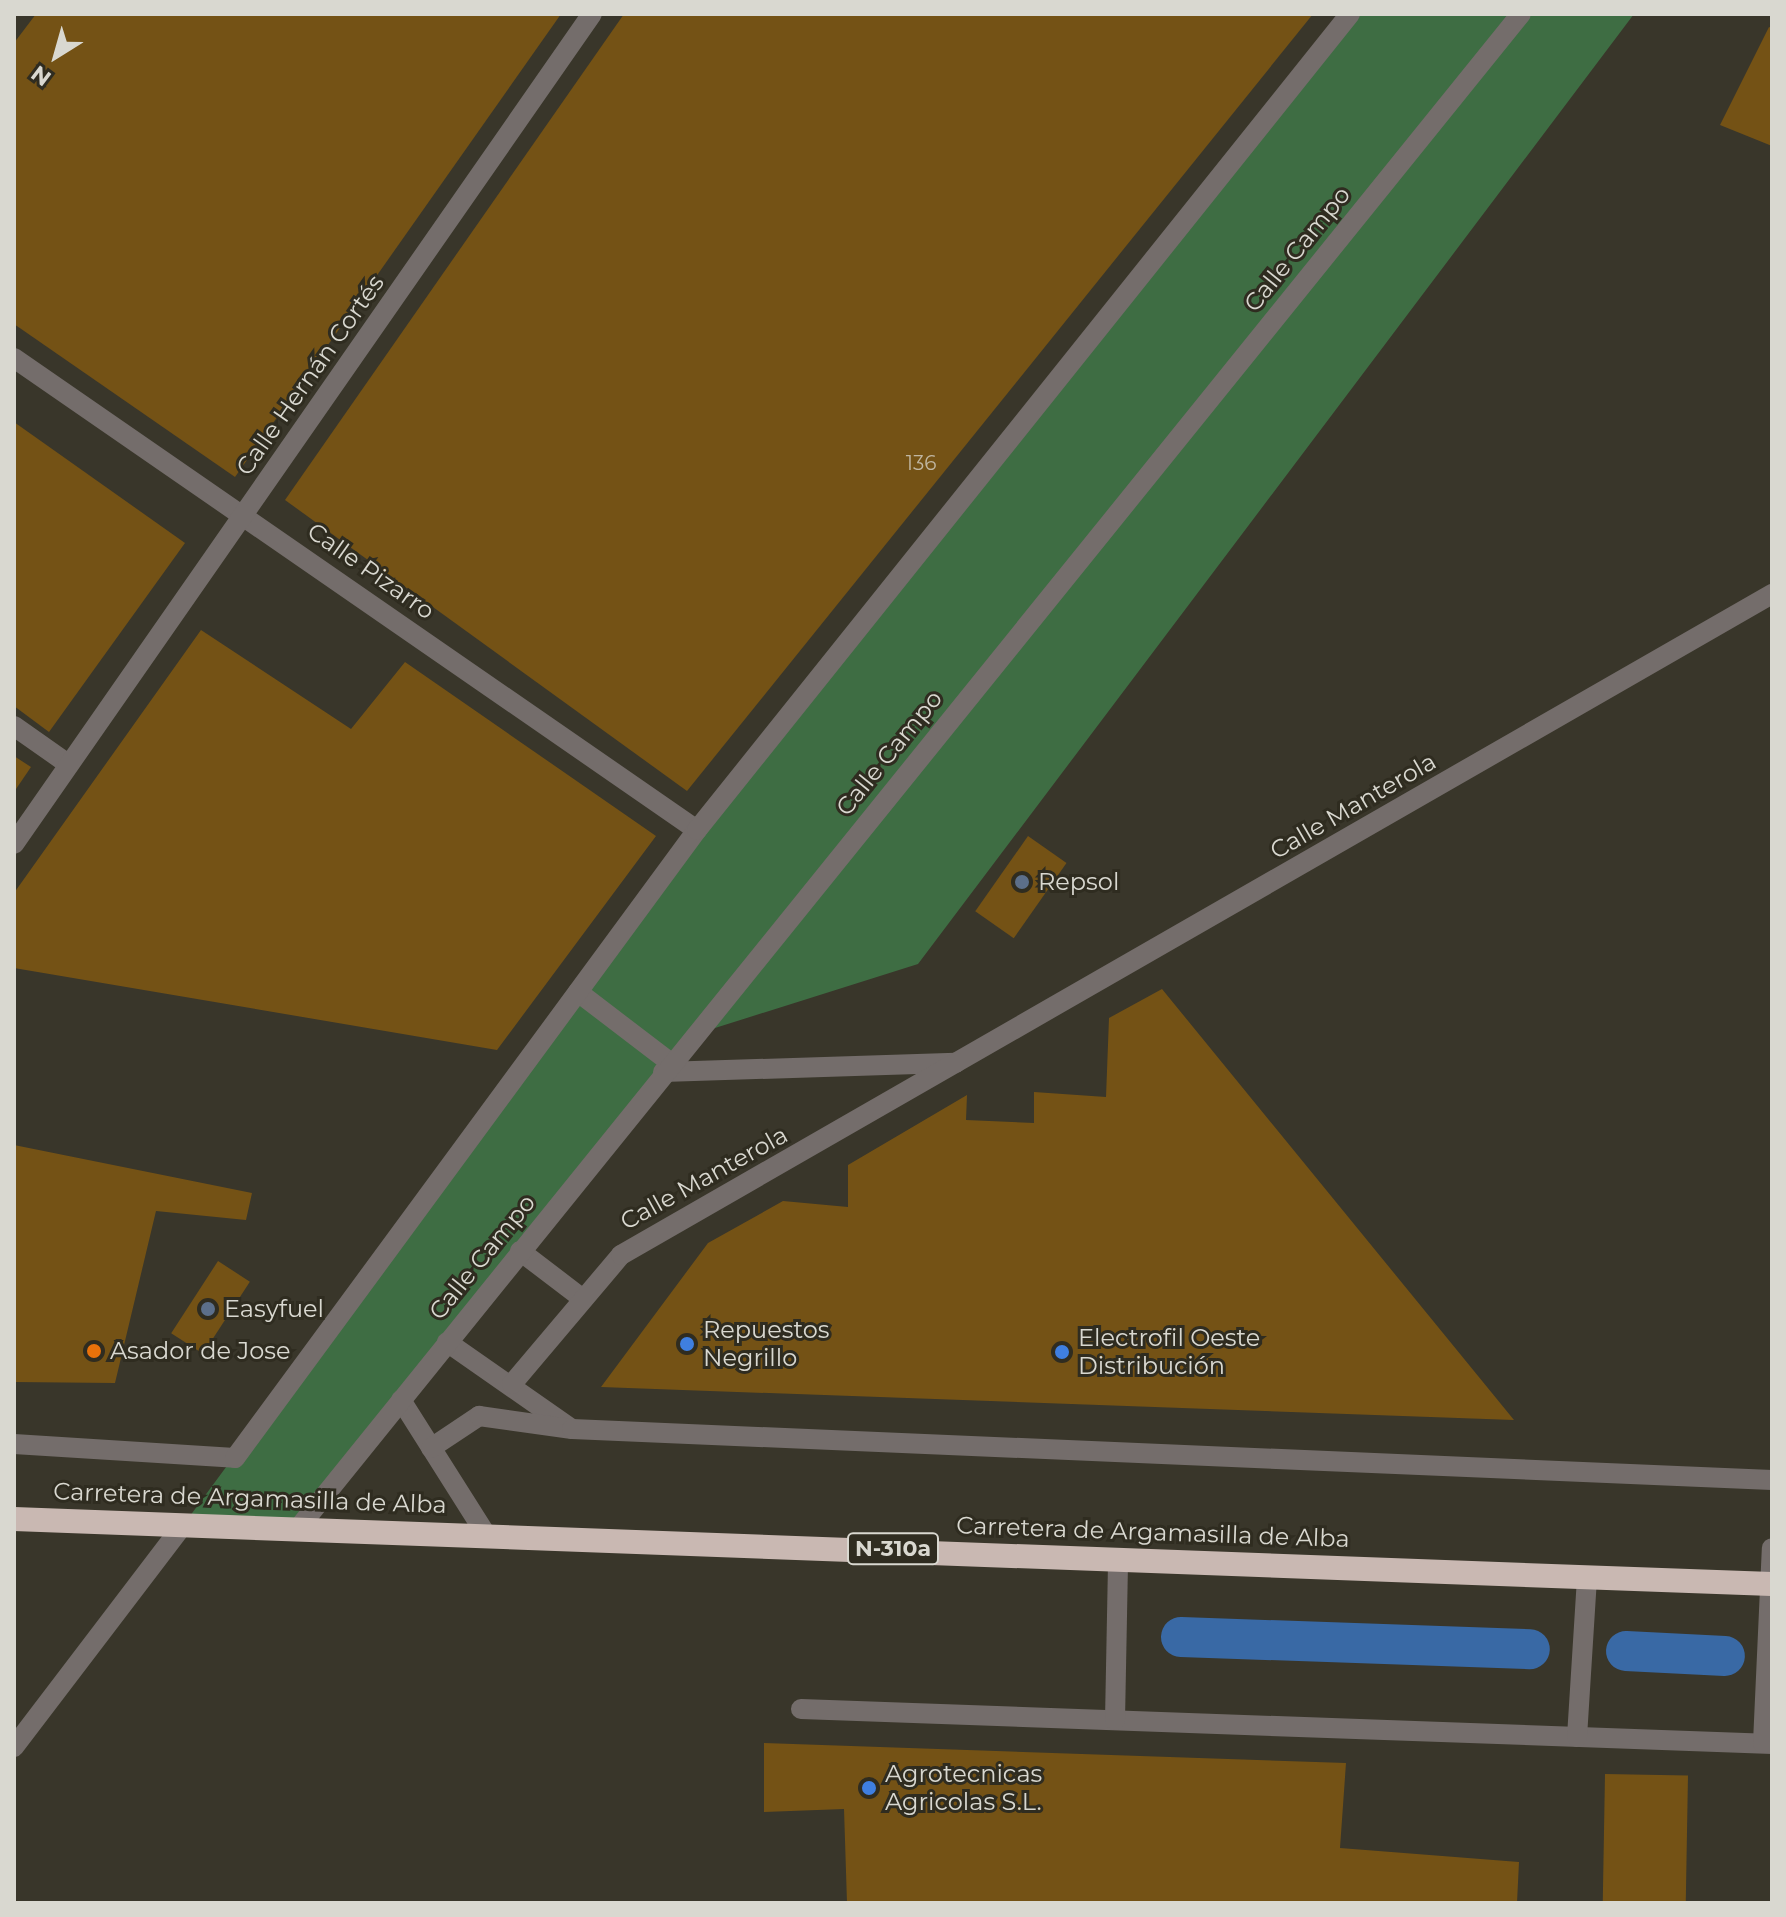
<!DOCTYPE html>
<meta charset="utf-8">
<style>
body{margin:0}
#map{position:relative;width:1786px;height:1917px;overflow:hidden;background:#39362a;font-family:Montserrat,sans-serif}
div>[style]{position:absolute}
[style*='--x']{left:calc(var(--x)*1px);top:calc(var(--y)*1px);width:calc(var(--w)*1px);rotate:calc(var(--a)*1deg)}
.green>*{inset:0;background:#3e6d43}
.canal>*{height:40px;margin:-20px;padding:0 20px;transform-origin:20px;border-radius:20px;background:#3969a5}
.building>*{inset:0;background:#745215;transform-origin:0 0}
.minor>*{height:20px;margin:-10px;padding:0 10px;transform-origin:10px;border-radius:10px;background:#746d6b}
.highway>*{height:24px;margin:-12px;padding:0 12px;transform-origin:12px;border-radius:12px;background:#c9b8b2}
.dots>*{width:22px;height:22px;translate:-50% -50%;box-sizing:border-box;border:4px solid #2f2c20;border-radius:50%}
span{translate:-50% -50%;white-space:nowrap;text-align:center;line-height:1.15;-webkit-text-stroke:6px #2f2c20;paint-order:stroke}
.number-label{font-size:20px;color:#c0b6a1}
.number-label span{-webkit-text-stroke-width:0}
.shield-label span{padding:2px 6px;background:#2f2c20;border:2px solid;border-radius:6px;-webkit-text-stroke-width:0}
.shield-label{font-size:22px;color:#d9d8d0;font-weight:700}
.street-label{font-size:24px;color:#d9d8d0}
.poi-label{font-size:24px;color:#d9d8d0}
.left{translate:0 -50%;text-align:left}
.frame{position:absolute;inset:0;border:16px solid #d9d8d0;pointer-events:none}
.north{position:absolute;left:16px;top:16px;width:80px;height:80px;-webkit-text-stroke:6px #2f2c20;paint-order:stroke;rotate:217deg;font-size:22px;font-weight:700;line-height:32px;text-align:center;color:#d9d8d0}
.north::after{content:'';display:block;margin:auto;width:28px;height:36px;background:#d9d8d0;clip-path:polygon(50% 0,100% 100%,50% 72%,0 100%)}
</style>
<div id="map">
<div class="green">
<i style="clip-path:polygon(1350px 14px,1634px 14px,918px 964px,696px 1034px,300px 1526px,184px 1524px,697px 830px)"></i>
</div>
<div class="canal">
<i style="--x:1181;--y:1637;--w:349;--a:2"></i>
<i style="--x:1626;--y:1651;--w:99;--a:2.9"></i>
</div>
<div class="building">
<i style="clip-path:polygon(36px 14px,561px 14px,235px 477px,14px 324px,14px 43px)"></i>
<i style="clip-path:polygon(624px 14px,1313px 14px,687px 791px,285px 500px)"></i>
<i style="clip-path:polygon(1769px 27px,1772px 28px,1772px 146px,1720px 125px)"></i>
<i style="clip-path:polygon(14px 422px,185px 543px,49px 732px,14px 706px)"></i>
<i style="clip-path:polygon(201px 630px,351px 729px,405px 662px,656px 836px,497px 1050px,14px 968px,14px 893px)"></i>
<i style="clip-path:polygon(14px 756px,31px 767px,14px 792px)"></i>
<i style="left:1028px;top:836px;width:47px;height:92px;rotate:35deg"></i>
<i style="clip-path:polygon(1162px 989px,1514px 1420px,601px 1387px,708px 1243px,783px 1201px,848px 1207px,848px 1165px,967px 1095px,966px 1120px,1034px 1123px,1034px 1092px,1106px 1097px,1109px 1018px)"></i>
<i style="clip-path:polygon(14px 1145px,252px 1193px,246px 1220px,156px 1211px,115px 1383px,14px 1382px)"></i>
<i style="left:218px;top:1261px;width:38px;height:86px;rotate:33deg"></i>
<i style="clip-path:polygon(764px 1743px,1346px 1763px,1340px 1848px,1519px 1862px,1517px 1903px,847px 1903px,844px 1809px,764px 1812px)"></i>
<i style="left:1605px;top:1774px;width:83px;height:129px;rotate:1deg"></i>
</div>
<div class="minor">
<i style="--x:14;--y:358;--w:830;--a:34.65"></i>
<i style="--x:14;--y:726;--w:66;--a:35.1"></i>
<i style="--x:14;--y:844;--w:1011;--a:-55.15"></i>
<i style="--x:578;--y:992;--w:117;--a:37.4"></i>
<i style="--x:663;--y:1072;--w:293;--a:-1.8"></i>
<i style="--x:520;--y:1251;--w:74;--a:37.3"></i>
<i style="--x:447;--y:1342;--w:149;--a:34.9"></i>
<i style="--x:512;--y:1384;--w:169;--a:-49.8"></i>
<i style="--x:621;--y:1255;--w:1327;--a:-29.87"></i>
<i style="--x:401;--y:1400;--w:157;--a:57.7"></i>
<i style="--x:14;--y:1444;--w:221;--a:3.6"></i>
<i style="--x:235;--y:1458;--w:780;--a:-53.66"></i>
<i style="--x:697;--y:830;--w:1045;--a:-51.33"></i>
<i style="--x:431;--y:1448;--w:58;--a:-33.7"></i>
<i style="--x:479;--y:1416;--w:94;--a:8"></i>
<i style="--x:572;--y:1429;--w:1201;--a:2.43"></i>
<i style="--x:300;--y:1526;--w:1943;--a:-51.08"></i>
<i style="--x:801;--y:1709;--w:972;--a:2.06"></i>
<i style="--x:1115;--y:1720;--w:162;--a:-88.9"></i>
<i style="--x:1577;--y:1737;--w:160;--a:-86.4"></i>
<i style="--x:1763;--y:1743;--w:195;--a:-87.4"></i>
<i style="--x:14;--y:1747;--w:280;--a:-52.7"></i>
</div>
<div class="highway">
<i style="--x:14;--y:1519;--w:1759;--a:2.12"></i>
</div>
<div class="dots">
<i style="left:1022px;top:882px;background:#5c6f8a"></i>
<i style="left:208px;top:1309px;background:#5c6f8a"></i>
<i style="left:687px;top:1344px;background:#3f7fe0"></i>
<i style="left:94px;top:1351px;background:#e8710a"></i>
<i style="left:1062px;top:1352px;background:#3f7fe0"></i>
<i style="left:869px;top:1788px;background:#3f7fe0"></i>
</div>
<div class="number-label">
<span style="left:921px;top:463px">136</span>
</div>
<div class="shield-label">
<span style="left:893px;top:1549px">N-310a</span>
</div>
<div class="street-label">
<span style="left:1297px;top:249px;rotate:-51deg">Calle Campo</span>
<span style="left:310px;top:375px;rotate:-55deg">Calle Hernán Cortés</span>
<span style="left:371px;top:571px;rotate:35deg">Calle Pizarro</span>
<span style="left:889px;top:753px;rotate:-51deg">Calle Campo</span>
<span style="left:1353px;top:806px;rotate:-30deg">Calle Manterola</span>
<span style="left:704px;top:1178px;rotate:-29deg">Calle Manterola</span>
<span style="left:482px;top:1257px;rotate:-51deg">Calle Campo</span>
<span style="left:250px;top:1498px;rotate:2deg">Carretera de Argamasilla de Alba</span>
<span style="left:1153px;top:1532px;rotate:2deg">Carretera de Argamasilla de Alba</span>
</div>
<div class="poi-label">
<span class="left" style="left:1038px;top:882px">Repsol</span>
<span class="left" style="left:224px;top:1309px">Easyfuel</span>
<span class="left" style="left:703px;top:1344px">Repuestos<br>Negrillo</span>
<span class="left" style="left:1078px;top:1352px">Electrofil Oeste<br>Distribución</span>
<span class="left" style="left:110px;top:1351px">Asador de Jose</span>
<span class="left" style="left:885px;top:1788px">Agrotecnicas<br>Agricolas S.L.</span>
</div>
<div class="frame"></div>
<div class="north">N</div>
</div>
